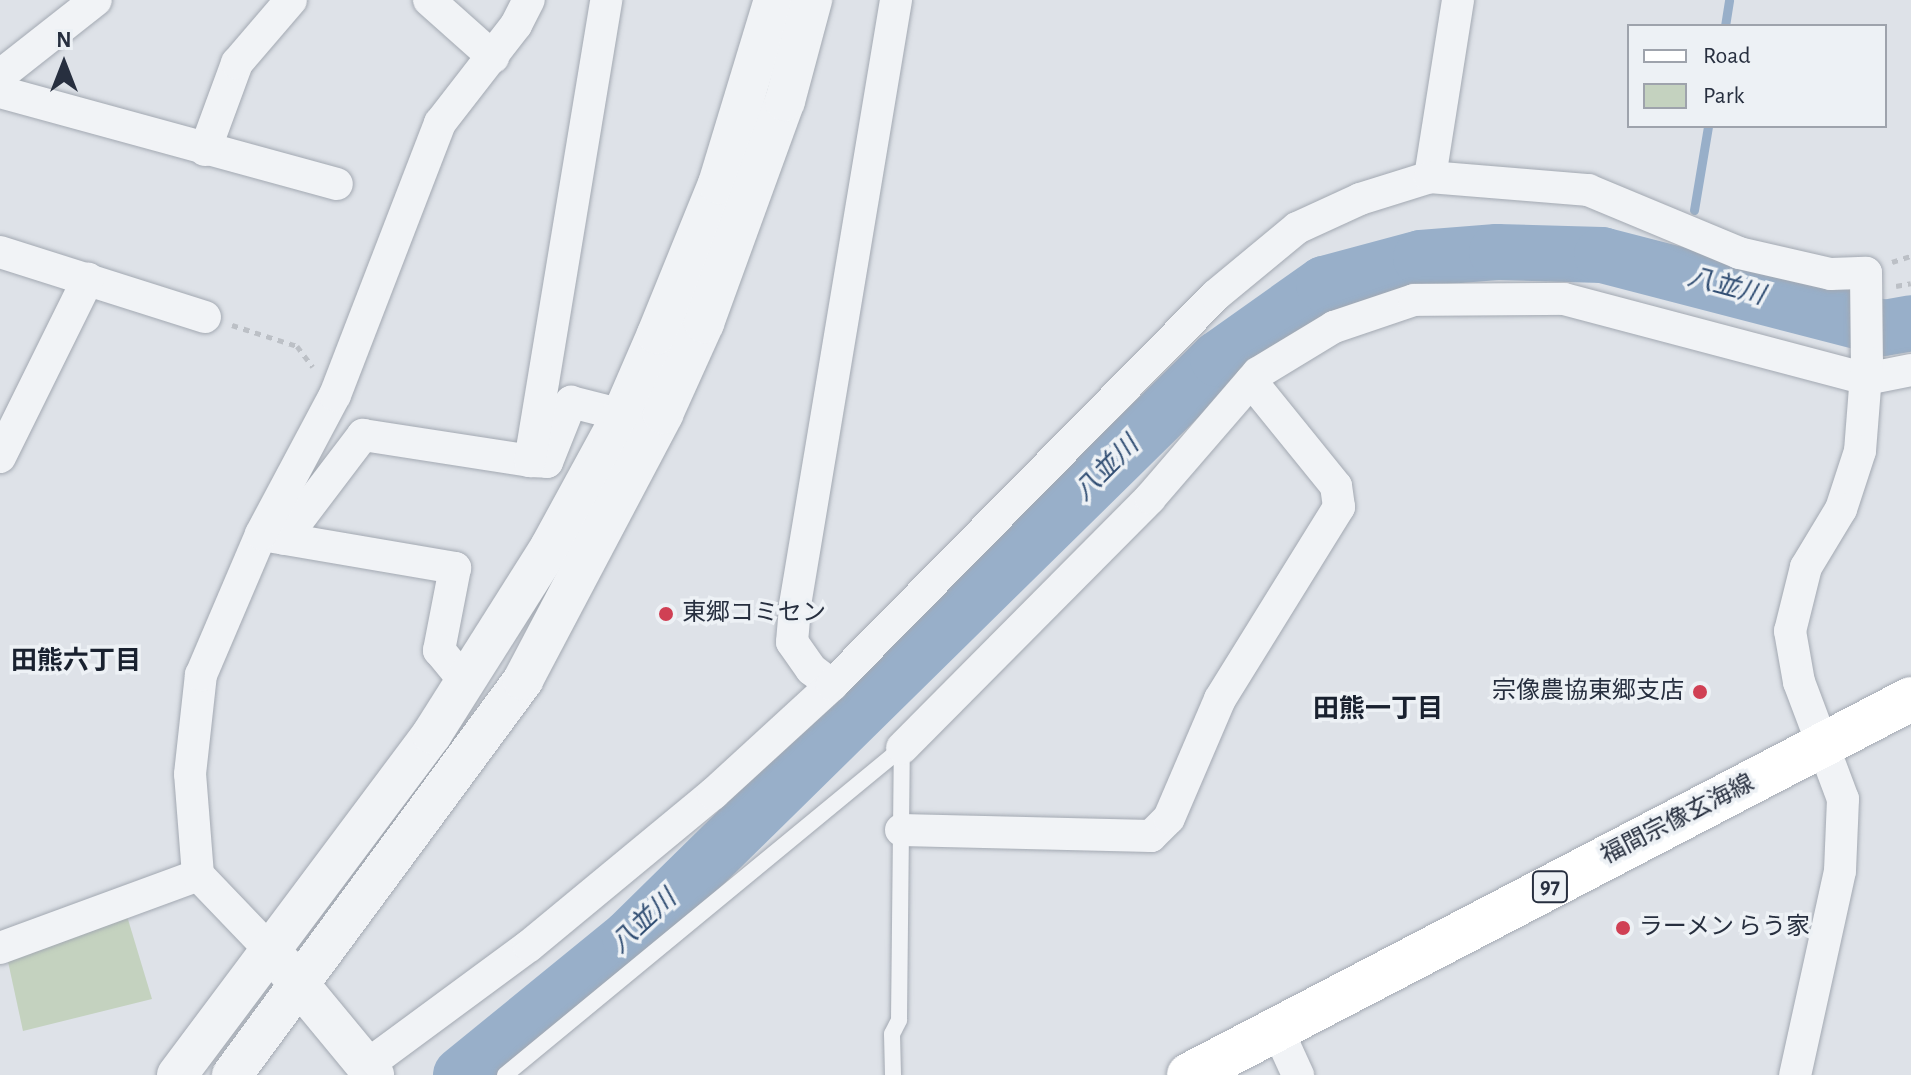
<!DOCTYPE html>
<meta charset="utf-8">
<style>
body{margin:0}
#map{position:relative;width:1911px;height:1075px;overflow:hidden;background:#dee2e8;font-family:"Alegreya Sans","Noto Sans JP",sans-serif}
div>[style]{position:absolute}
[style*='--x']{left:calc(var(--x)*1px);top:calc(var(--y)*1px);width:calc(var(--w)*1px);rotate:calc(var(--a)*1deg)}
.green>*{inset:0;background:#c4d2bf}
.stream>*{height:9px;margin:-4.5px;padding:0 4.5px;transform-origin:4.5px;border-radius:4.5px;background:#98afc9}
.river>*{height:56px;margin:-28px;padding:0 28px;transform-origin:28px;border-radius:28px;background:#98afc9}
.path>*{height:5px;margin-top:-2.5px;transform-origin:0;background:repeating-linear-gradient(90deg,#bcc0c6 0 6px,transparent 0 12px)}
.roads{filter:drop-shadow(0 0 2px #a3a9b2) drop-shadow(0 0 2px #a3a9b2)}
.service>*{height:16px;margin:-8px;padding:0 8px;transform-origin:8px;border-radius:8px;background:#f1f3f6}
.minor>*{height:32px;margin:-16px;padding:0 16px;transform-origin:16px;border-radius:16px;background:#f1f3f6}
.tertiary>*{height:40px;margin:-20px;padding:0 20px;transform-origin:20px;border-radius:20px;background:#f1f3f6}
.primary>*{height:44px;margin:-22px;padding:0 22px;transform-origin:22px;border-radius:22px;background:#fff}
.dots>*{width:22px;height:22px;translate:-50% -50%;box-sizing:border-box;border:4px solid #edf1f5;border-radius:50%}
span{translate:-50% -50%;white-space:nowrap;text-align:center;line-height:1.15;-webkit-text-stroke:7px #edf1f5;paint-order:stroke}
.shield-label span{padding:2px 6px;background:#edf1f5;border:2px solid;border-radius:6px;-webkit-text-stroke-width:0}
.shield-label{font-size:22px;color:#272f3f;font-weight:700}
.poi-label{font-size:24px;color:#272f3f}
.left{translate:0 -50%;text-align:left}
.right{translate:-100% -50%;text-align:right}
.street-label{font-size:24px;color:#272f3f}
.water-label{font-size:26px;color:#314e73;font-style:italic}
.neighbourhood-label{font-size:26px;color:#19212f;font-weight:700}
.legend{position:absolute;left:1627px;top:24px;width:260px;height:104px;box-sizing:border-box;background:#edf1f5;border:2px solid #9ea3ac;margin:0;padding:10px 14px;list-style:none;font-size:24px;color:#272f3f}
.legend li{display:flex;align-items:center;gap:16px;height:40px}
.legend b{width:40px;border:2px solid #9ea3ac}
.north{position:absolute;left:24px;top:24px;width:80px;height:80px;-webkit-text-stroke:6px #edf1f5;paint-order:stroke;rotate:0deg;font-size:22px;font-weight:700;line-height:32px;text-align:center;color:#272f3f}
.north::after{content:'';display:block;margin:auto;width:28px;height:36px;background:#272f3f;clip-path:polygon(50% 0,100% 100%,50% 72%,0 100%)}
</style>
<div id="map">
<div class="green">
<i style="clip-path:polygon(127px 916px,152px 999px,23px 1031px,7px 957px)"></i>
</div>
<div class="stream">
<i style="--x:1725;--y:26;--w:26;--a:-81"></i>
<i style="--x:1694;--y:210;--w:85;--a:-80.5"></i>
</div>
<div class="river">
<i style="--x:461;--y:1075;--w:218;--a:-39.2"></i>
<i style="--x:630;--y:937;--w:825;--a:-44.51"></i>
<i style="--x:1218;--y:359;--w:130;--a:-35.3"></i>
<i style="--x:1324;--y:284;--w:100;--a:-15"></i>
<i style="--x:1421;--y:258;--w:76;--a:-4.5"></i>
<i style="--x:1497;--y:252;--w:105;--a:1.6"></i>
<i style="--x:1602;--y:255;--w:291;--a:14.5"></i>
<i style="--x:1884;--y:328;--w:27;--a:-10"></i>
</div>
<div class="path">
<i style="--x:1892;--y:262;--w:20;--a:-18"></i>
<i style="--x:1896;--y:286;--w:15;--a:-11"></i>
<i style="--x:232;--y:325;--w:68;--a:17.9"></i>
<i style="--x:297;--y:346;--w:26;--a:53"></i>
</div>
<div class="roads">
<div class="service">
<i style="--x:505;--y:1075;--w:514;--a:-39.48"></i>
<i style="--x:893;--y:1075;--w:41;--a:-91.4"></i>
<i style="--x:892;--y:1034;--w:16;--a:-63"></i>
<i style="--x:899;--y:1020;--w:272;--a:-89.4"></i>
</div>
<div class="minor">
<i style="--x:429;--y:0;--w:86;--a:41.7"></i>
<i style="--x:7;--y:70;--w:113;--a:-38.2"></i>
<i style="--x:4;--y:93;--w:345;--a:15.3"></i>
<i style="--x:205;--y:150;--w:93;--a:-69.8"></i>
<i style="--x:237;--y:63;--w:83;--a:-49.4"></i>
<i style="--x:1430;--y:177;--w:179;--a:-81"></i>
<i style="--x:0;--y:252;--w:215;--a:17.6"></i>
<i style="--x:0;--y:457;--w:199;--a:-63.7"></i>
<i style="--x:530;--y:461;--w:17;--a:3"></i>
<i style="--x:547;--y:462;--w:65;--a:-68.2"></i>
<i style="--x:571;--y:402;--w:53;--a:14.3"></i>
<i style="--x:268;--y:536;--w:190;--a:9.7"></i>
<i style="--x:455;--y:568;--w:84;--a:101"></i>
<i style="--x:439;--y:650;--w:44;--a:50.5"></i>
<i style="--x:284;--y:539;--w:131;--a:-52.8"></i>
<i style="--x:363;--y:435;--w:169;--a:8.8"></i>
<i style="--x:530;--y:461;--w:467;--a:-80.6"></i>
<i style="--x:832;--y:685;--w:26;--a:-143"></i>
<i style="--x:811;--y:669;--w:33;--a:-125"></i>
<i style="--x:792;--y:642;--w:37;--a:-85"></i>
<i style="--x:795;--y:605;--w:613;--a:-80.52"></i>
<i style="--x:902;--y:748;--w:352;--a:-45.2"></i>
<i style="--x:1150;--y:498;--w:165;--a:-49.2"></i>
<i style="--x:1258;--y:373;--w:89;--a:-31.2"></i>
<i style="--x:1334;--y:327;--w:84;--a:-18.6"></i>
<i style="--x:1414;--y:300;--w:150;--a:-0.4"></i>
<i style="--x:1564;--y:299;--w:312;--a:14.8"></i>
<i style="--x:1866;--y:379;--w:46;--a:-11.3"></i>
<i style="--x:901;--y:830;--w:250;--a:1.4"></i>
<i style="--x:1151;--y:836;--w:25;--a:-45"></i>
<i style="--x:1169;--y:818;--w:129;--a:-66.8"></i>
<i style="--x:1220;--y:699;--w:226;--a:-58.2"></i>
<i style="--x:1339;--y:507;--w:21;--a:-98"></i>
<i style="--x:1336;--y:486;--w:135;--a:-129"></i>
<i style="--x:0;--y:948;--w:211;--a:-20.2"></i>
<i style="--x:270;--y:950;--w:104;--a:-133.8"></i>
<i style="--x:198;--y:875;--w:101;--a:-94.5"></i>
<i style="--x:190;--y:774;--w:100;--a:-83.7"></i>
<i style="--x:201;--y:675;--w:153;--a:-66.9"></i>
<i style="--x:261;--y:534;--w:157;--a:-62"></i>
<i style="--x:335;--y:395;--w:292;--a:-68.9"></i>
<i style="--x:440;--y:123;--w:124;--a:-52.2"></i>
<i style="--x:516;--y:25;--w:28;--a:-63"></i>
<i style="--x:1277;--y:1029;--w:51;--a:65.5"></i>
<i style="--x:366;--y:1066;--w:202;--a:-36.4"></i>
<i style="--x:529;--y:946;--w:239;--a:-39.6"></i>
<i style="--x:713;--y:794;--w:161;--a:-42.5"></i>
<i style="--x:832;--y:685;--w:547;--a:-45.44"></i>
<i style="--x:1216;--y:295;--w:105;--a:-39.6"></i>
<i style="--x:1297;--y:228;--w:69;--a:-24.7"></i>
<i style="--x:1360;--y:199;--w:73;--a:-17.4"></i>
<i style="--x:1430;--y:177;--w:159;--a:4.7"></i>
<i style="--x:1588;--y:190;--w:164;--a:22.6"></i>
<i style="--x:1739;--y:253;--w:94;--a:12.9"></i>
<i style="--x:1831;--y:274;--w:35;--a:-2"></i>
<i style="--x:1866;--y:273;--w:89;--a:89.4"></i>
<i style="--x:1867;--y:362;--w:89;--a:94.5"></i>
<i style="--x:1860;--y:451;--w:61;--a:108.1"></i>
<i style="--x:1841;--y:509;--w:68;--a:121.1"></i>
<i style="--x:1806;--y:567;--w:66;--a:104"></i>
<i style="--x:1790;--y:631;--w:52;--a:80"></i>
<i style="--x:1799;--y:682;--w:125;--a:69.4"></i>
<i style="--x:1843;--y:799;--w:72;--a:92.4"></i>
<i style="--x:1840;--y:871;--w:209;--a:102.4"></i>
</div>
<div class="tertiary">
<i style="--x:283;--y:965;--w:143;--a:50.4"></i>
<i style="--x:177;--y:1075;--w:426;--a:-53.2"></i>
<i style="--x:432;--y:734;--w:221;--a:-57.7"></i>
<i style="--x:550;--y:547;--w:150;--a:-61.4"></i>
<i style="--x:622;--y:415;--w:88;--a:-66.6"></i>
<i style="--x:657;--y:334;--w:162;--a:-67.9"></i>
<i style="--x:718;--y:184;--w:192;--a:-73.1"></i>
<i style="--x:232;--y:1075;--w:491;--a:-53.6"></i>
<i style="--x:523;--y:680;--w:301;--a:-62.2"></i>
<i style="--x:663;--y:414;--w:100;--a:-65.7"></i>
<i style="--x:704;--y:323;--w:236;--a:-70"></i>
<i style="--x:785;--y:101;--w:105;--a:-75"></i>
</div>
<div class="primary">
<i style="--x:1189;--y:1075;--w:814;--a:-27.51"></i>
</div>
</div>
<div class="dots">
<i style="left:666px;top:614px;background:#d04054"></i>
<i style="left:1700px;top:692px;background:#d04054"></i>
<i style="left:1623px;top:928px;background:#d04054"></i>
</div>
<div class="shield-label">
<span style="left:1550px;top:887px">97</span>
</div>
<div class="poi-label">
<span class="left" style="left:682px;top:614px">東郷コミセン</span>
<span class="right" style="left:1684px;top:692px">宗像農協東郷支店</span>
<span class="left" style="left:1639px;top:928px">ラーメン らう家</span>
</div>
<div class="street-label">
<span style="left:1678px;top:820px;rotate:-27deg">福間宗像玄海線</span>
</div>
<div class="water-label">
<span style="left:1726px;top:287px;rotate:15deg">八並川</span>
<span style="left:1107px;top:469px;rotate:-45deg">八並川</span>
<span style="left:644px;top:922px;rotate:-43deg">八並川</span>
</div>
<div class="neighbourhood-label">
<span style="left:76px;top:662px">田熊六丁目</span>
<span style="left:1378px;top:710px">田熊一丁目</span>
</div>
<ul class="legend">
<li><b style="height:10px;background:#fff"></b>Road</li>
<li><b style="height:22px;background:#c4d2bf"></b>Park</li>
</ul>
<div class="north">N</div>
</div>
